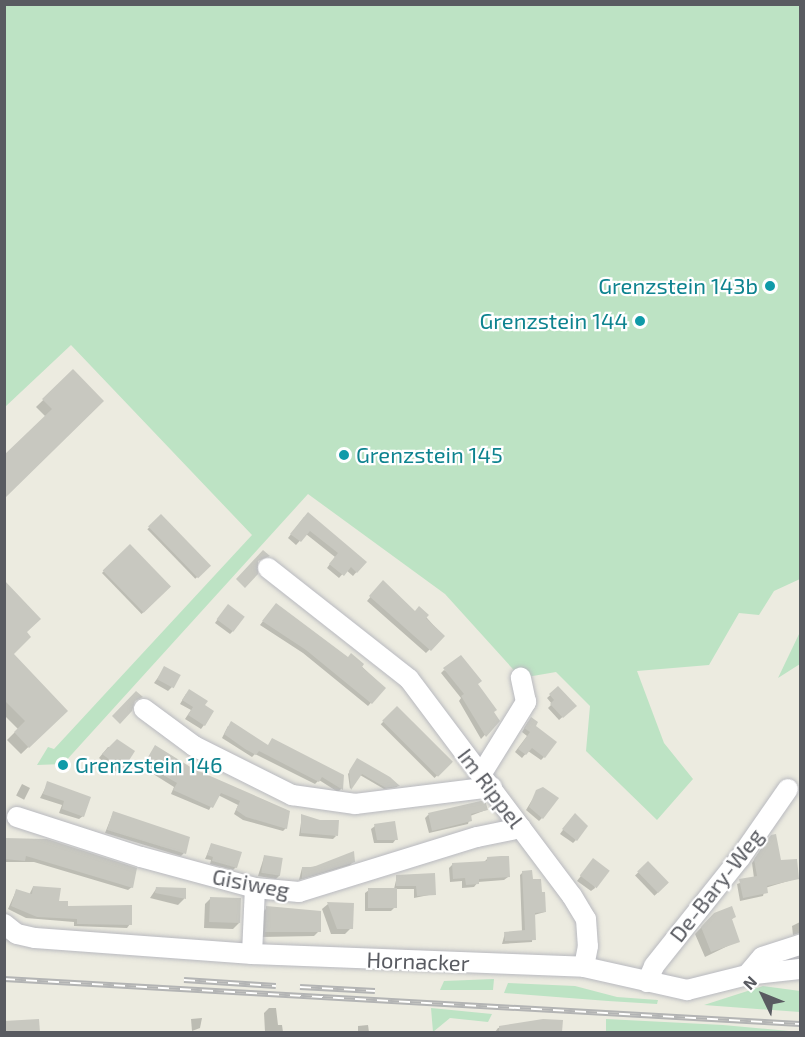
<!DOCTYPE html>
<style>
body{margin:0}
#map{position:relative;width:805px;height:1037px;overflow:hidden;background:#ecebe0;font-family:"Exo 2",sans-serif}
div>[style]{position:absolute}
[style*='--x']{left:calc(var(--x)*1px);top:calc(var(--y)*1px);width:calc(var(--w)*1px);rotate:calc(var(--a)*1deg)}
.green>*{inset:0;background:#bde3c4}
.shadow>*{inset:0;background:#0003;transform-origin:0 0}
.building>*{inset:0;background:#c8c8c0;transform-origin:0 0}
.roads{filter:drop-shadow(0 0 2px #b8b9bf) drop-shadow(0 0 2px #b8b9bf)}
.minor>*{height:20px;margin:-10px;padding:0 10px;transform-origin:10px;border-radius:10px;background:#fff}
.rail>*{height:6px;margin-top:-3px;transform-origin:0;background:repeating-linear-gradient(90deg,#fff 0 11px,#b3b4b4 0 22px);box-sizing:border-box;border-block:2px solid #b3b4b4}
.dots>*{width:16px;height:16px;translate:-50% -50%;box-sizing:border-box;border:3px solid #fff;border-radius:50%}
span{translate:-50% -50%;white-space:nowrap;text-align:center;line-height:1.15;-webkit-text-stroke:4.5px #fff;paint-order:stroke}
.culture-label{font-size:22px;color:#0d838f}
.right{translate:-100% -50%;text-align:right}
.left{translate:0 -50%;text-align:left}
.street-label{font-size:22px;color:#595b61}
.frame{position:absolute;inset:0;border:6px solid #595b61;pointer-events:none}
.north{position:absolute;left:733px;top:965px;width:60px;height:60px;-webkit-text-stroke:4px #fff;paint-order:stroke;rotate:313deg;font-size:16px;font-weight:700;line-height:24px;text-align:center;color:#595b61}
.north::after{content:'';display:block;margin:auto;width:21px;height:27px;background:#595b61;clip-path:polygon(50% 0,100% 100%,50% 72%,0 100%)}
</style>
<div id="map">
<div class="green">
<i style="clip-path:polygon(5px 5px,800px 5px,800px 579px,774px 591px,759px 615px,739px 613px,709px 665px,637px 671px,664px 743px,693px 779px,657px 820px,586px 751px,590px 706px,556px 672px,521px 678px,445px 594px,308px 494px,63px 764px,37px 765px,48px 747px,54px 749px,252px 535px,71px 345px,5px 407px)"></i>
<i style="clip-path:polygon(800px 632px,800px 664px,778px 678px)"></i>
<i style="clip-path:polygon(494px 979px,493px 990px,440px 990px,444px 981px)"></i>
<i style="clip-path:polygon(508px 983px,575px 986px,617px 997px,658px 1000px,657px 1004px,608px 1001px,504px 993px)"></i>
<i style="clip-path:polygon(763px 986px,800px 991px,800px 1012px,704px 1005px)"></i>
<i style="clip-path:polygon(431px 1008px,492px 1014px,488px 1022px,450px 1018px,433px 1032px)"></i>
<i style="clip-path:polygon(606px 1019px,723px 1025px,800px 1032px,606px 1032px)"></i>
</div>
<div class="shadow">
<i style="clip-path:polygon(73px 371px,101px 401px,46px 417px,36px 407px)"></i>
<i style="left:161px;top:516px;width:69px;height:19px;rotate:46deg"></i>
<i style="clip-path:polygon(304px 517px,365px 562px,353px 576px,346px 570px,339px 578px,327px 568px,335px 557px,306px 534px,296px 545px,288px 538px)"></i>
<i style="left:130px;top:546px;width:57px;height:39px;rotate:46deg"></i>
<i style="clip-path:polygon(383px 582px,415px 613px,419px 609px,443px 636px,426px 653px,367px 601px)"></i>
<i style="clip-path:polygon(4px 583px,25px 633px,12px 654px,66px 711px,21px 754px,7px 740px,18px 729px,4px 715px)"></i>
<i style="clip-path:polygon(273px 608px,347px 659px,351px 656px,384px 688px,368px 706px,303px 653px,260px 625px)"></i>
<i style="clip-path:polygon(225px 609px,233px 631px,230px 634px,215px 623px)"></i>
<i style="clip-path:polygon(165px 668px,172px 687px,168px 691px,154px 683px)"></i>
<i style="clip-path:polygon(444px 670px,477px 685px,498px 721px,481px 739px,459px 701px,461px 698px,441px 673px)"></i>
<i style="clip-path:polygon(558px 688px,575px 706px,559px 720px,548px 708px,552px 704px,547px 698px)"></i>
<i style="clip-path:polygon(186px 694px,203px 706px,204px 725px,201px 729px,185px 719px,191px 710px,180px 704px)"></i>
<i style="left:397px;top:708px;width:76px;height:23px;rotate:45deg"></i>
<i style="clip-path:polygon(528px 722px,533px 726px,544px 757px,541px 760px,528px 751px,522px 758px,515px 752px,527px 736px,522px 732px)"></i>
<i style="clip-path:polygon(228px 726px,268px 747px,343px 775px,341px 789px,338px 792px,319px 780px,315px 784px,255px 754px,252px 757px,222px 738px)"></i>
<i style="clip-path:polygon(108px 747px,133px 751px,118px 773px,99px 758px)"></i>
<i style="clip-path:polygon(156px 747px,286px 828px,283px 831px,243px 820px,234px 814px,238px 805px,218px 795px,209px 810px,171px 794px,174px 787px,142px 767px)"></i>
<i style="clip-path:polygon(358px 760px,398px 787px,384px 789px,360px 775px,350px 789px,348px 774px)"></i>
<i style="clip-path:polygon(48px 783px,83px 816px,79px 819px,59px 813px,62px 805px,40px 798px)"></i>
<i style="left:22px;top:784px;width:9px;height:13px;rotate:27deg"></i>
<i style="clip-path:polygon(537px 792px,542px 818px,539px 821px,526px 810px)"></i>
<i style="clip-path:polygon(486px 810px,470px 816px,468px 824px,429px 833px,425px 818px,428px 815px)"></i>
<i style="clip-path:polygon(113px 813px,184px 853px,181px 856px,105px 833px)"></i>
<i style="clip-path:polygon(302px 816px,336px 836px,333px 839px,299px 836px)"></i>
<i style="clip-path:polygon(571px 819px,576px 840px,573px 843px,560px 834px)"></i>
<i style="clip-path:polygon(375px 826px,396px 839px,393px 843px,374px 843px,371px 829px)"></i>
<i style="clip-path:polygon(4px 839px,132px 887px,128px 890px,34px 862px,4px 862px)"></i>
<i style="clip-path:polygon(767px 840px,780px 862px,798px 878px,765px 888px,763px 896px,740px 901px,737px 884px,754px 878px,752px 863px)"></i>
<i style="clip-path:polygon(211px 845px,236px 867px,233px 870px,210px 864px,211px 860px,205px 859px)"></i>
<i style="clip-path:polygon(264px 857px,280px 875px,276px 879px,258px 876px)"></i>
<i style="clip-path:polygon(488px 858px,508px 877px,504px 880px,478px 882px,474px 887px,462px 888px,462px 881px,450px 882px,449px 868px,453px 864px,483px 863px)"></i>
<i style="clip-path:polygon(353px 862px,350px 865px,299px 880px,302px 868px)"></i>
<i style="left:648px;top:863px;width:28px;height:18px;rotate:46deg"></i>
<i style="clip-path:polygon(590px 864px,595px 888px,591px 891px,577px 881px)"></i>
<i style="clip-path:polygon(523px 872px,531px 880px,545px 912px,534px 915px,532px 942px,502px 944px,505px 933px,522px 932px,520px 875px)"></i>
<i style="clip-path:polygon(397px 876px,434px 894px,414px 898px,414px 889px,395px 889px,395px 907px,391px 911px,365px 911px,365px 893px,369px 890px,394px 889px)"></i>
<i style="clip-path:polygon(33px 887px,66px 907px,130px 924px,127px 928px,74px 926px,74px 922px,26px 918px,8px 909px,16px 891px,29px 895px)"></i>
<i style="clip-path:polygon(156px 889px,185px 890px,184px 899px,178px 905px,150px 898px)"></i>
<i style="clip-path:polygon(211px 898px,239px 923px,233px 929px,204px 928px,205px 904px)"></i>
<i style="clip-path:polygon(328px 904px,351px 928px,345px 934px,331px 934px,322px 909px)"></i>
<i style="clip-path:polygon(267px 908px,319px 931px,314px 936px,261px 937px,262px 913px)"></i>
<i style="clip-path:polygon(714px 914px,734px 917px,731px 920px,738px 941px,705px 957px,695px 934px)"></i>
<i style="clip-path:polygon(800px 922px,800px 933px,793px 935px,792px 926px)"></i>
<i style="clip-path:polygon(269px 1008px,276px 1008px,278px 1025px,282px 1025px,283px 1032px,265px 1032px,264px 1013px)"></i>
<i style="clip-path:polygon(202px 1018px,200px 1028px,192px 1031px,191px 1019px)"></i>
<i style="clip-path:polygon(561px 1022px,560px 1032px,495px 1032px,498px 1028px)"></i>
<i style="clip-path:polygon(368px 1025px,369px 1032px,358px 1032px,358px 1026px)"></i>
</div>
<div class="building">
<i style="clip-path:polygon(73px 369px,104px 401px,4px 499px,4px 455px,52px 409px,42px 399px)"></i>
<i style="clip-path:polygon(308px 512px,367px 562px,357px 573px,351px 567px,344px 576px,329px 564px,338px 553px,310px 531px,301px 542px,290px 534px)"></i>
<i style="left:161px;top:514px;width:72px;height:18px;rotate:46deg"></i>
<i style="left:130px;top:544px;width:59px;height:38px;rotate:46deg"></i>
<i style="clip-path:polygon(263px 550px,270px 556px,258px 561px,258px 574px,245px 588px,236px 579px)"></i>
<i style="clip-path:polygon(4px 580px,41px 619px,27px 632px,31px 637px,14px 654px,68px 711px,29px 748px,14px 732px,25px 721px,4px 700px)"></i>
<i style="clip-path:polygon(383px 580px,415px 611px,419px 606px,429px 615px,426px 618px,445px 636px,431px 651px,369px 596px)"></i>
<i style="clip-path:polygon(276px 603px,348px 657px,351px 653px,364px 664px,362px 667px,386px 688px,372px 704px,306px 650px,262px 621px)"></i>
<i style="left:228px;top:604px;width:21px;height:19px;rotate:37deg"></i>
<i style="clip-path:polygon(461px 655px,482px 681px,478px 684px,497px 710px,494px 712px,500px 721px,486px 737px,461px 696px,464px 694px,443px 668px)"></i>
<i style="left:164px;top:666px;width:19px;height:15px;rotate:28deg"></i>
<i style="clip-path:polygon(558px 686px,577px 706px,563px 718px,550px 704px,554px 700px,549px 694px)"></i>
<i style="clip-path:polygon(189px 689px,208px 701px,205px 705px,214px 711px,205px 726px,188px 715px,193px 707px,182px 700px)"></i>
<i style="clip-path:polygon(136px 691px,143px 697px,135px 701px,132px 711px,120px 724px,112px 716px)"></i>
<i style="left:397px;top:706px;width:79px;height:21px;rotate:45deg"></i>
<i style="clip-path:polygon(531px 717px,538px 722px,536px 726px,557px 742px,545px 758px,532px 748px,526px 755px,518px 749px,530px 732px,524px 728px)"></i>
<i style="clip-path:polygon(231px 721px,268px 745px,272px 738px,344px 775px,343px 790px,322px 777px,319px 782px,259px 751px,256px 755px,245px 749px,224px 734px)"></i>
<i style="clip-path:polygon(117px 739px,135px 751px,123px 770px,102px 754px)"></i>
<i style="clip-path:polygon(155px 745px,192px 768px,290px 811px,287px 829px,246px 817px,236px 810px,240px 801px,221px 793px,213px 808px,173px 790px,177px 783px,144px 764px)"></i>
<i style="clip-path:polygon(357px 758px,390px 777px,400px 786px,386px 788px,362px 774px,351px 790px,349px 771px)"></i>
<i style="clip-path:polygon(47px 781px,91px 797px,84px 817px,62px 809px,64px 801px,43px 794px)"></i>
<i style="clip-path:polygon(543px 787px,559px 798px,543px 819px,529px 807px,536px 790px)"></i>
<i style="clip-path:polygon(485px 800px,488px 810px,471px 814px,472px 821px,432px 831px,428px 813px)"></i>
<i style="clip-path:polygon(113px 811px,190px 837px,186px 854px,107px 830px)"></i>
<i style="clip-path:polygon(575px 813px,588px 826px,577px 841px,562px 829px)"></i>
<i style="clip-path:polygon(301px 814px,320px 820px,339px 820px,338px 836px,301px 833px)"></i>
<i style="clip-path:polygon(395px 821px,398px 840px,377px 840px,374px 824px)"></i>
<i style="clip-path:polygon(776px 834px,781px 860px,797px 859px,799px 879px,767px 886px,768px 893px,743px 898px,739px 879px,757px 876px,754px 859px,771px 835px)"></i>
<i style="clip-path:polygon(4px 838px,47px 839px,137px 868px,133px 888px,26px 856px,25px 861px,4px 859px)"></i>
<i style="clip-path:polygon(211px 843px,242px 852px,237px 868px,212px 861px,213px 857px,207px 855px)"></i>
<i style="clip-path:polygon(354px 851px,355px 862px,302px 879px,302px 867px,313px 867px)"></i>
<i style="left:264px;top:855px;width:19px;height:18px;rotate:9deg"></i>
<i style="clip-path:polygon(501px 856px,509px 856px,510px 877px,479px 879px,479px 884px,466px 885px,465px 878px,453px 879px,452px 863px,487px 861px,487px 857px)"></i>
<i style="left:593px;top:858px;width:21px;height:22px;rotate:37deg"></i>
<i style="left:648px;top:861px;width:30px;height:15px;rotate:46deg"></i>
<i style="clip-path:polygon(532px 870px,533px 879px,541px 879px,542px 892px,545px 892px,546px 912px,535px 913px,536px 940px,505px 941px,504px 932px,525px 930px,522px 871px)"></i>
<i style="clip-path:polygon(435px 873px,436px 895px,417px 896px,416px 886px,396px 886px,396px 875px)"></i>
<i style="clip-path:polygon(33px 886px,61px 888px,59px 901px,68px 901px,68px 906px,132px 905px,132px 925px,77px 924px,77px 919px,37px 917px,11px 906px,16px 889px,32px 894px)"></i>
<i style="clip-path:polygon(156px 887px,186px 888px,186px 899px,155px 893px)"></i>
<i style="left:368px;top:888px;width:29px;height:20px"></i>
<i style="left:210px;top:897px;width:31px;height:25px;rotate:2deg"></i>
<i style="clip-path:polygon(327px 902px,354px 903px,353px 929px,337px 929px)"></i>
<i style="clip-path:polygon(266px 906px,321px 911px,321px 932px,265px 932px)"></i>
<i style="clip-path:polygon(732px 906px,736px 917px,732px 919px,740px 942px,711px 952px,701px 927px,714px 913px)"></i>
<i style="clip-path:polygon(39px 1019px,40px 1032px,4px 1032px,4px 1021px)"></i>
<i style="clip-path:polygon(543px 1019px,563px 1020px,562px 1032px,499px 1032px,499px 1026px)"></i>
</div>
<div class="roads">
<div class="minor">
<i style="--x:268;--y:568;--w:179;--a:38.2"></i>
<i style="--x:409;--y:679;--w:271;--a:53.1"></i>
<i style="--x:572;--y:896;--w:27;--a:59"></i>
<i style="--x:586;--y:919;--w:27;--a:86"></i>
<i style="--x:588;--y:946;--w:21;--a:101"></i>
<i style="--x:144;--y:709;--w:62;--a:36.5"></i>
<i style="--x:194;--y:746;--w:110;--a:26.6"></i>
<i style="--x:292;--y:795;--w:64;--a:8.1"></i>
<i style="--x:355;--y:804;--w:138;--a:-7.1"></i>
<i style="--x:482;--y:773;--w:84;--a:-58.2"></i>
<i style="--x:526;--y:702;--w:25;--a:-102"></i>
<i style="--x:17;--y:817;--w:130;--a:17.9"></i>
<i style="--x:141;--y:857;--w:118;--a:15.2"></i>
<i style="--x:255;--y:888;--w:44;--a:5.2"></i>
<i style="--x:299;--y:892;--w:186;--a:-17.2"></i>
<i style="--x:477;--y:837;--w:45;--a:-11.6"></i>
<i style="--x:4;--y:924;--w:16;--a:38"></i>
<i style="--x:17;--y:934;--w:18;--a:13"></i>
<i style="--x:35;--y:938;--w:218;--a:4.2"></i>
<i style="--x:252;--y:954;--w:332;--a:2.2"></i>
<i style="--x:584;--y:967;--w:106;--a:12.6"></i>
<i style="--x:687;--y:990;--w:62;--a:-14"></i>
<i style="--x:747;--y:975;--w:53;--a:-6.5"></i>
<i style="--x:252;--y:954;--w:66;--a:-87.4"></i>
<i style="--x:747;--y:975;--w:23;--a:-50"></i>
<i style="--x:762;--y:957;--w:40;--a:-18"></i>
<i style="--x:647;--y:982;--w:17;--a:-66"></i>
<i style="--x:654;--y:966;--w:138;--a:-51.5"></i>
<i style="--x:740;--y:858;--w:84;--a:-55.2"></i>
</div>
</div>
<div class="rail">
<i style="--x:4;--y:979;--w:797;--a:3.24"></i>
<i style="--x:184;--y:980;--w:92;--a:3.7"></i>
<i style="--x:300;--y:987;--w:75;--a:3.1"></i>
</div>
<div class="dots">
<i style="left:770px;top:286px;background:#0f9aa8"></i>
<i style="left:640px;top:321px;background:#0f9aa8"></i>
<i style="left:344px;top:455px;background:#0f9aa8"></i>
<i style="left:63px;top:765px;background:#0f9aa8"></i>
</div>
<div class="culture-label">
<span class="right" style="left:758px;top:286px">Grenzstein 143b</span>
<span class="right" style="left:628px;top:321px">Grenzstein 144</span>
<span class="left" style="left:356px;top:455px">Grenzstein 145</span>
<span class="left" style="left:75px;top:765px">Grenzstein 146</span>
</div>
<div class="street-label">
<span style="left:491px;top:788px;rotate:53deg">Im Rippel</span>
<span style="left:251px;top:883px;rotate:11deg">Gisiweg</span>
<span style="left:716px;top:885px;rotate:-52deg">De-Bary-Weg</span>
<span style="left:418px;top:961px;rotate:2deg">Hornacker</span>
</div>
<div class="frame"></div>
<div class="north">N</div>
</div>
